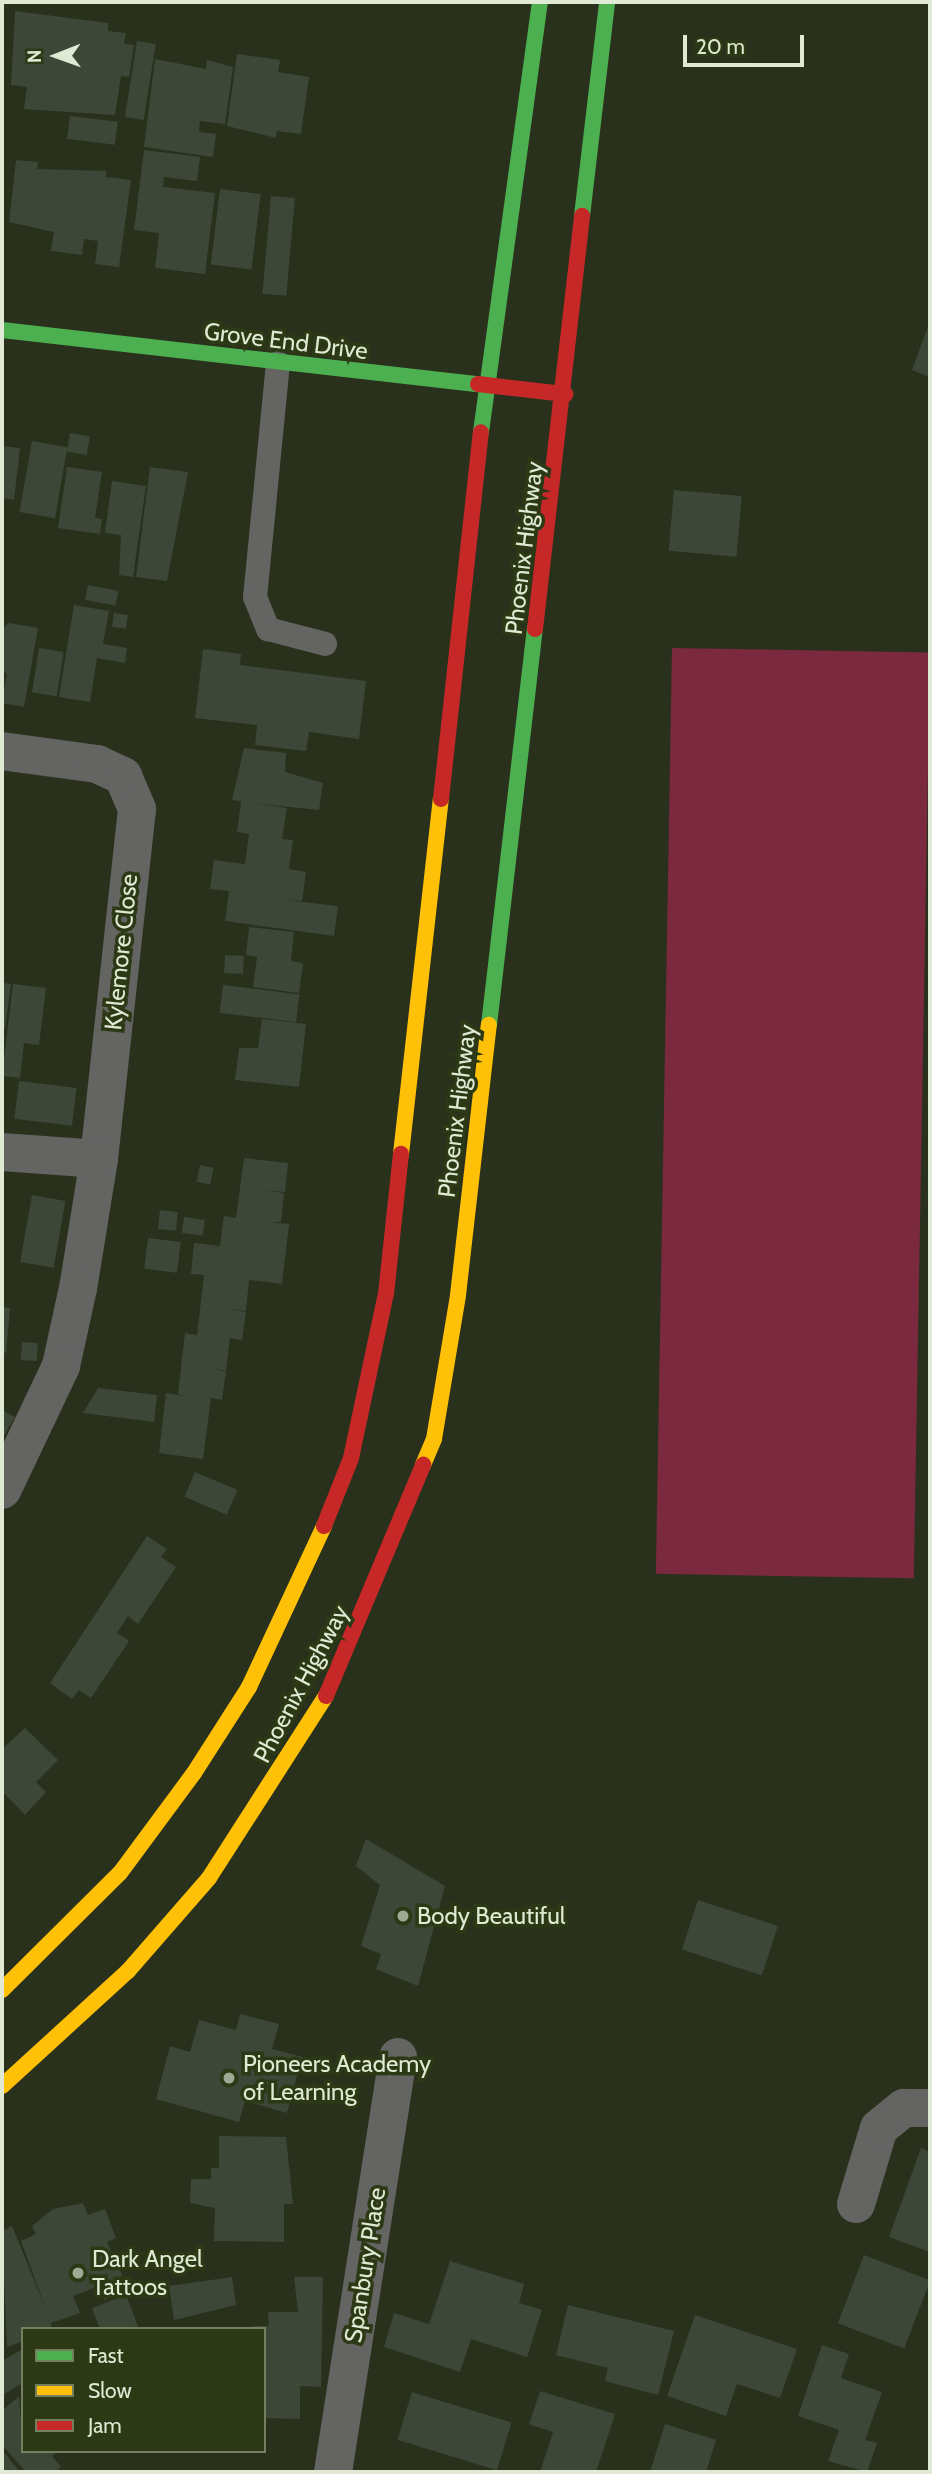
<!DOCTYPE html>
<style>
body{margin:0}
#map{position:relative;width:932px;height:2474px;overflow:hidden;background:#29311c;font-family:Cabin,sans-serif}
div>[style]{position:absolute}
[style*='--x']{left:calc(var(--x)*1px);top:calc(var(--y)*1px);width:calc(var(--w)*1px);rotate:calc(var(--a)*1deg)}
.green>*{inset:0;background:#7a293f;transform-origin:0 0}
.building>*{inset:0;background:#3d4738;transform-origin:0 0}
.lane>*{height:24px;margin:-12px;padding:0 12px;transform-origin:12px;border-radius:12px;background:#646563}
.street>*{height:38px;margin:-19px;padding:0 19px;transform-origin:19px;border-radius:19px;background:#646563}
.fast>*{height:16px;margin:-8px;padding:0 8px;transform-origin:8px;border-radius:8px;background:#4caf50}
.slow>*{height:16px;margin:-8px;padding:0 8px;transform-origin:8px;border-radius:8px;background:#ffc107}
.jam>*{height:16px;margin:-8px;padding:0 8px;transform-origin:8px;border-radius:8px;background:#c62828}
.dots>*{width:19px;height:19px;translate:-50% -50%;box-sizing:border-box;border:4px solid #2c3914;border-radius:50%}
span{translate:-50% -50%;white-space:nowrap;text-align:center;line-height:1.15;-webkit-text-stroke:7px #2c3914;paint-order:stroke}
.street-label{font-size:24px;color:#dfe9d3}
.poi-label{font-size:24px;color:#dfe9d3}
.left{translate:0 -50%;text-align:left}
.frame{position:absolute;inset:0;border:4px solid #dfe9d3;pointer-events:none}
.legend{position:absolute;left:21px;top:2327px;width:245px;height:126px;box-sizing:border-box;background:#2c3914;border:2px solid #747f60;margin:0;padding:9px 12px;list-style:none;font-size:21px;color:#dfe9d3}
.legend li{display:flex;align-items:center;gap:14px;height:35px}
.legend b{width:35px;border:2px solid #747f60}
.north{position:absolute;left:21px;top:21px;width:70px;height:70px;-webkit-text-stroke:5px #2c3914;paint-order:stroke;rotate:269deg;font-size:19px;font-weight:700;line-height:28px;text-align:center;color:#dfe9d3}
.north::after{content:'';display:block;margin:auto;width:24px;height:32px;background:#dfe9d3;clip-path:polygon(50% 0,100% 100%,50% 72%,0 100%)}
.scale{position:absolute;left:683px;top:35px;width:121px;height:32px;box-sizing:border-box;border:4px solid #dfe9d3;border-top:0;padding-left:9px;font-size:21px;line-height:24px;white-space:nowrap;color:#dfe9d3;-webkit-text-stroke:5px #2c3914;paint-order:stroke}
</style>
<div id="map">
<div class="green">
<i style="left:672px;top:648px;width:258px;height:926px;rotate:1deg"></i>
</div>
<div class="building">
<i style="clip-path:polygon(15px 11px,108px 23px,108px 31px,126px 33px,124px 44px,134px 45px,129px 77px,121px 76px,115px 115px,24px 109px,27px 87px,11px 85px)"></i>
<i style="left:137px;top:41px;width:19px;height:77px;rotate:9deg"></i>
<i style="clip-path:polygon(237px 54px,280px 60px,278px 72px,309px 77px,301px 134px,277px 131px,276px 138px,227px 126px)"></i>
<i style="clip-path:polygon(155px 59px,206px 69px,207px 60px,233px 67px,225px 124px,200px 121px,199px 132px,216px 134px,213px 157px,144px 147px)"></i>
<i style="left:70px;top:116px;width:48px;height:23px;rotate:7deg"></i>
<i style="clip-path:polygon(144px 150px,200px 157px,197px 181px,164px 177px,163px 187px,215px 193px,205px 274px,155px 268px,159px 233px,134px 230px)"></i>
<i style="clip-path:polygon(16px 160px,38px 162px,37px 169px,106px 171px,106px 177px,131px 180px,119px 267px,95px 264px,98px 241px,84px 239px,82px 255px,51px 251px,54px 232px,9px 222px)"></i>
<i style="left:220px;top:189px;width:41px;height:76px;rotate:7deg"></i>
<i style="left:271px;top:196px;width:24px;height:98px;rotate:5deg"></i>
<i style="clip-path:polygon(930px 321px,930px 377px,912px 370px)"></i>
<i style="left:70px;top:433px;width:20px;height:19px;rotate:9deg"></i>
<i style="left:32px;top:441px;width:36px;height:72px;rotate:10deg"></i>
<i style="clip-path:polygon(2px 446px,20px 448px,14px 500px,2px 498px)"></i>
<i style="clip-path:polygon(67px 467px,102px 472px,95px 518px,102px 519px,100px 534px,58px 528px)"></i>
<i style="clip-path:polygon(150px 467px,188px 472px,167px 581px,136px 577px)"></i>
<i style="clip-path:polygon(112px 481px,146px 486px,133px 577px,119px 575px,121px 535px,105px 533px)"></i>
<i style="left:674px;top:490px;width:68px;height:61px;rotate:5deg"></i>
<i style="left:88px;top:585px;width:31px;height:15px;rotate:11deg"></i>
<i style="clip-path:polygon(74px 605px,109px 611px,103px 644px,127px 648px,125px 663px,97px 658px,90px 702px,59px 697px)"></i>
<i style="left:114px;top:613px;width:14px;height:14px;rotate:8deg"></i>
<i style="clip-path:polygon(9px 623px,38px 628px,24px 707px,2px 703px,7px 673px,2px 672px,2px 629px)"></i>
<i style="left:39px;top:648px;width:25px;height:45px;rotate:9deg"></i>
<i style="clip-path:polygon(203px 649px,241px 654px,240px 665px,366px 681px,359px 739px,309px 732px,306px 751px,255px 745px,257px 725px,195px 718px)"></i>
<i style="clip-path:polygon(244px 748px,286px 753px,285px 772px,323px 783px,319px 810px,252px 803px,287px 808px,282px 839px,293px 840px,289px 869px,306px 872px,302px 901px,286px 900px,338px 906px,334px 936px,225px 921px,229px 891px,210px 889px,214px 860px,245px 864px,249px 834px,237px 832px,241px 801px,232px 800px)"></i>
<i style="clip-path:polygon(249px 927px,294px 932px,291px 961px,303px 963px,299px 993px,253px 987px,257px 957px,246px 955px)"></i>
<i style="left:225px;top:955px;width:19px;height:18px;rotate:3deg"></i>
<i style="clip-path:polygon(2px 983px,11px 984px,5px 1029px,2px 1028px)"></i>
<i style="clip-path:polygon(13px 984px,46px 988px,39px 1045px,24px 1043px,20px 1078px,2px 1076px)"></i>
<i style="left:223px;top:985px;width:77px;height:28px;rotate:7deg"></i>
<i style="clip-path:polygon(262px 1019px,306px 1024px,299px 1087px,235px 1080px,239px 1048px,258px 1048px)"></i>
<i style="left:19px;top:1081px;width:58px;height:38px;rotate:7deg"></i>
<i style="clip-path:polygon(244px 1158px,288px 1163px,285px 1192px,264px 1190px,284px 1193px,281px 1222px,270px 1222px,289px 1224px,282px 1284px,249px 1280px,246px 1311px,230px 1309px,246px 1312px,242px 1340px,230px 1338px,226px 1371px,215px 1369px,226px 1372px,222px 1400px,211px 1398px,203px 1459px,159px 1453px,166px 1393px,185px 1396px,178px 1394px,185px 1333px,197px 1335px,204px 1275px,191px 1274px,194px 1243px,220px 1246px,224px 1216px,236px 1218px)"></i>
<i style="left:200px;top:1165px;width:14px;height:17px;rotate:12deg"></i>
<i style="left:32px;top:1195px;width:34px;height:68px;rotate:10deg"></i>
<i style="left:160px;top:1210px;width:18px;height:19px;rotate:6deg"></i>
<i style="left:184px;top:1217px;width:21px;height:16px;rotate:8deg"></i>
<i style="left:148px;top:1238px;width:33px;height:31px;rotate:7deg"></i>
<i style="clip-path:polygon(2px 1307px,10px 1308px,6px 1353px,2px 1352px)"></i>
<i style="left:22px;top:1342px;width:16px;height:18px;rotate:4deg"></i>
<i style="clip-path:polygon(98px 1388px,157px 1395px,154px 1422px,83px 1413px)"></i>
<i style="clip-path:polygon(2px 1410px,15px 1417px,2px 1439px)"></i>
<i style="left:195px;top:1472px;width:46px;height:27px;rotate:23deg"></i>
<i style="clip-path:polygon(147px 1536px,167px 1549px,161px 1557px,176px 1567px,138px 1624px,128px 1616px,117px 1633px,129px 1641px,91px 1698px,79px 1690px,72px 1699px,50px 1683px)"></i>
<i style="clip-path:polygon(25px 1728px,58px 1760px,36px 1782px,46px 1792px,25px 1815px,2px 1791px,2px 1749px)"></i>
<i style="clip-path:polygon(366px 1839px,445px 1886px,418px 1986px,376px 1969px,381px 1954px,361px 1946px,380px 1885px,356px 1866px)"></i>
<i style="left:698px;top:1900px;width:84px;height:52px;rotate:18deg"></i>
<i style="clip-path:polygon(240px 2014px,279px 2024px,272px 2049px,302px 2057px,287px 2113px,245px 2101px,239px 2122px,156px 2099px,170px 2046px,190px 2052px,199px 2020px,236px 2030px)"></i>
<i style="clip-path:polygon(219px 2136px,286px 2137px,293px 2204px,284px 2204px,284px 2242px,214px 2241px,215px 2208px,190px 2203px,191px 2179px,211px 2179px,211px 2168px,219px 2168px)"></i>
<i style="clip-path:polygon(921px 2148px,930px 2152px,930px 2252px,889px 2237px)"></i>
<i style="clip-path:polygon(83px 2203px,88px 2215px,105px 2209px,116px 2238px,107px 2242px,129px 2290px,104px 2300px,99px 2286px,73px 2296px,80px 2313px,51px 2323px,52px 2329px,23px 2329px,23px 2341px,7px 2347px,2px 2231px,12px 2226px,46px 2309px,21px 2241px,36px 2234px,32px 2226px,53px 2209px)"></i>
<i style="left:864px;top:2255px;width:71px;height:73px;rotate:21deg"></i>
<i style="clip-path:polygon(450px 2261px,524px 2284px,519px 2303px,542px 2310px,527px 2357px,471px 2339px,460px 2372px,384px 2347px,394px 2313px,429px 2324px)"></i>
<i style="clip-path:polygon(232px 2277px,236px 2305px,174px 2320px,169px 2286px)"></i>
<i style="clip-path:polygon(294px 2277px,323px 2277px,321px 2387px,300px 2386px,300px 2419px,264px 2418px,264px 2329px,250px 2326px,269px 2326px,268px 2312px,298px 2312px)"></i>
<i style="clip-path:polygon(126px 2295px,139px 2329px,100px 2329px,92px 2308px)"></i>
<i style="clip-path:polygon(568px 2305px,674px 2331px,658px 2395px,605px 2381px,608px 2368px,556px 2355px)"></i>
<i style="clip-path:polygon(695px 2315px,797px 2349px,780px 2398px,737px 2384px,726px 2416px,667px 2396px)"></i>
<i style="clip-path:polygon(822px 2345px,849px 2354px,841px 2378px,882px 2392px,865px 2440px,877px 2443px,867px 2472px,828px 2461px,839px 2430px,798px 2416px)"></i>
<i style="clip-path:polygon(21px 2350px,23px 2383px,2px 2395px,2px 2361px)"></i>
<i style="clip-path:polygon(540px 2391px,615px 2414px,596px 2472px,540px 2472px,553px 2432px,529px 2424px)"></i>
<i style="left:412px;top:2392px;width:104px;height:50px;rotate:17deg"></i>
<i style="clip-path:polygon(19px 2396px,23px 2451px,57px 2451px,52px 2456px,61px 2467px,55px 2472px,26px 2472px,2px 2445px,4px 2409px)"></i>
<i style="clip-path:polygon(665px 2424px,716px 2440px,706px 2472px,650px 2472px)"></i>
<i style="clip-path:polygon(2px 2450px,20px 2472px,2px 2472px)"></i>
</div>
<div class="lane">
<i style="--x:278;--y:363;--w:235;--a:95.6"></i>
<i style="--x:255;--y:597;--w:35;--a:68"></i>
<i style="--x:268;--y:629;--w:59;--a:14.7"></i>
</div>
<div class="street">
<i style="--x:2;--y:751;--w:96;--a:7.8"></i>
<i style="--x:97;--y:764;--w:29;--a:25"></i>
<i style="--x:123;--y:776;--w:36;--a:67"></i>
<i style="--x:137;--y:809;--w:352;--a:96.2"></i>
<i style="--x:99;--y:1159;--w:131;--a:99.2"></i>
<i style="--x:78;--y:1288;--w:80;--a:102.3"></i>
<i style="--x:61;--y:1366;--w:137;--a:115.4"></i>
<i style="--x:2;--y:1152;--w:97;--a:4.1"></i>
<i style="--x:856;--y:2204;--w:79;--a:-73.2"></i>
<i style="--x:879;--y:2128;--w:32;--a:-39"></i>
<i style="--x:904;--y:2108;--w:26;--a:0"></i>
<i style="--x:333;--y:2472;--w:420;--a:-81.1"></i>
</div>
<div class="fast">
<i style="--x:582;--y:216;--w:215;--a:-83.3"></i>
<i style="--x:2;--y:330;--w:479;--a:6.5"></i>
<i style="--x:481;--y:432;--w:434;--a:-82.2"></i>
<i style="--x:489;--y:1025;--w:399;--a:-83.4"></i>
</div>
<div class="slow">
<i style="--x:401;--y:1154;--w:357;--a:-83.6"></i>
<i style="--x:423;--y:1465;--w:28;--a:-67"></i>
<i style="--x:434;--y:1439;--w:146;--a:-80.5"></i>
<i style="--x:458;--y:1295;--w:272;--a:-83.5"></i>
<i style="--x:2;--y:1990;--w:166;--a:-44.8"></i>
<i style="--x:120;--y:1873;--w:124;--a:-53.5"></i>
<i style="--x:194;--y:1773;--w:102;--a:-57.4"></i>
<i style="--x:249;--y:1687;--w:178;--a:-65"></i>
<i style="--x:2;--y:2086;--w:171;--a:-42.4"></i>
<i style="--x:128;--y:1971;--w:123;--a:-48.9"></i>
<i style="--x:209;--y:1878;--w:216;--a:-57.3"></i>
</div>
<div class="jam">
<i style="--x:478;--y:384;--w:88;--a:6.6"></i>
<i style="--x:535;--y:629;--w:416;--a:-83.5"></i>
<i style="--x:441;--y:799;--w:369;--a:-83.8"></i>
<i style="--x:324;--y:1526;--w:73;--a:-68.3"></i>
<i style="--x:351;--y:1458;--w:168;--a:-78"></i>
<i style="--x:386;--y:1294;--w:141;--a:-83.9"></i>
<i style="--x:326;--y:1696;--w:251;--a:-67.2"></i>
</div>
<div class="dots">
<i style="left:403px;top:1916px;background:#9fa993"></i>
<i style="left:229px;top:2078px;background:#9fa993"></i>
<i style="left:78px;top:2273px;background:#9fa993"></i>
</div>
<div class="street-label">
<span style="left:286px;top:341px;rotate:7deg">Grove End Drive</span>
<span style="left:524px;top:548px;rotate:-83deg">Phoenix Highway</span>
<span style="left:121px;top:952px;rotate:-84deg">Kylemore Close</span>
<span style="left:457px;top:1111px;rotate:-83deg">Phoenix Highway</span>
<span style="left:301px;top:1684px;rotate:-62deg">Phoenix Highway</span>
<span style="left:365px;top:2265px;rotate:-81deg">Spanbury Place</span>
</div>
<div class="poi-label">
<span class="left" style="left:417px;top:1916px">Body Beautiful</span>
<span class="left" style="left:243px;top:2078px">Pioneers Academy<br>of Learning</span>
<span class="left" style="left:92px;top:2273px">Dark Angel<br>Tattoos</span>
</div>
<div class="frame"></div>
<ul class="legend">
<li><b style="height:9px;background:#4caf50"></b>Fast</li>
<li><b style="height:9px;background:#ffc107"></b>Slow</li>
<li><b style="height:9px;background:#c62828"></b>Jam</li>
</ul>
<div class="north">N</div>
<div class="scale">20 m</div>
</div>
